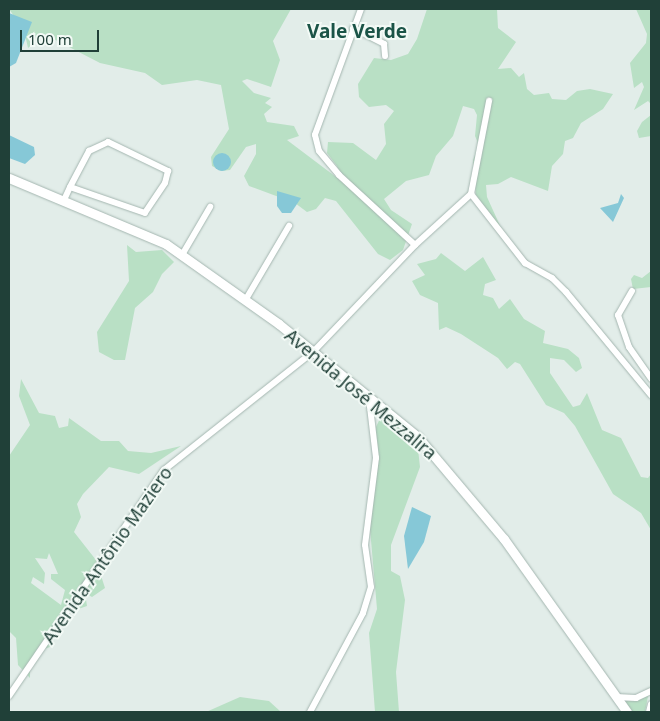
<!DOCTYPE html>
<meta charset="utf-8">
<style>
body{margin:0}
#map{position:relative;width:660px;height:721px;overflow:hidden;background:#e2ede9;font-family:"Noto Sans",sans-serif}
div>[style]{position:absolute}
[style*='--x']{left:calc(var(--x)*1px);top:calc(var(--y)*1px);width:calc(var(--w)*1px);rotate:calc(var(--a)*1deg)}
.green>*{inset:0;background:#b9e0c5}
.water>*{inset:0;background:#86c8d7}
.round{border-radius:50%}
.roads{filter:drop-shadow(0 0 1px #a4b6b0) drop-shadow(0 0 1px #a4b6b0)}
.minor>*{height:6px;margin:-3px;padding:0 3px;transform-origin:3px;border-radius:3px;background:#fff}
.secondary>*{height:9px;margin:-4.5px;padding:0 4.5px;transform-origin:4.5px;border-radius:4.5px;background:#fff}
span{translate:-50% -50%;white-space:nowrap;text-align:center;line-height:1.15;-webkit-text-stroke:4px #f3faf6;paint-order:stroke}
.street-label{font-size:18px;color:#204038}
.neighbourhood-label{font-size:19px;color:#1b5447;font-weight:700}
.frame{position:absolute;inset:0;border:10px solid #204038;pointer-events:none}
.scale{position:absolute;left:20px;top:30px;width:79px;height:22px;box-sizing:border-box;border:2px solid #204038;border-top:0;padding-left:6px;font-size:15px;line-height:18px;white-space:nowrap;color:#204038;-webkit-text-stroke:4px #f3faf6;paint-order:stroke}
</style>
<div id="map">
<div class="green">
<i style="clip-path:polygon(9px 9px,291px 9px,273px 41px,280px 60px,271px 87px,247px 79px,242px 81px,254px 93px,271px 98px,265px 103px,272px 107px,264px 114px,267px 122px,294px 126px,299px 136px,287px 140px,340px 180px,343px 179px,337px 166px,327px 153px,328px 142px,353px 143px,376px 160px,386px 144px,384px 124px,394px 111px,386px 105px,369px 107px,359px 97px,358px 84px,374px 58px,391px 60px,408px 54px,417px 39px,427px 9px,497px 9px,498px 28px,516px 42px,498px 69px,511px 68px,519px 77px,524px 73px,527px 89px,534px 95px,549px 93px,552px 99px,566px 100px,577px 91px,590px 89px,613px 94px,603px 109px,581px 123px,573px 138px,565px 141px,563px 154px,552px 166px,548px 191px,511px 177px,498px 184px,486px 185px,487px 197px,502px 230px,476px 195px,473px 160px,479px 145px,475px 136px,477px 115px,474px 109px,463px 106px,453px 136px,436px 156px,429px 175px,406px 181px,384px 199px,391px 210px,412px 224px,403px 250px,390px 260px,378px 254px,336px 201px,325px 198px,316px 209px,307px 212px,295px 203px,249px 186px,244px 176px,256px 154px,256px 144px,246px 147px,230px 170px,221px 171px,212px 166px,211px 157px,229px 129px,221px 85px,197px 80px,162px 85px,145px 73px,100px 63px,44px 34px,28px 48px,24px 30px)"></i>
<i style="clip-path:polygon(636px 9px,651px 9px,651px 104px,648px 101px,634px 110px,644px 87px,642px 82px,634px 88px,630px 63px,646px 43px,647px 34px)"></i>
<i style="clip-path:polygon(651px 115px,651px 136px,639px 138px,637px 131px,642px 122px)"></i>
<i style="clip-path:polygon(127px 245px,136px 252px,162px 250px,174px 262px,162px 274px,153px 292px,135px 308px,125px 360px,114px 360px,99px 352px,97px 332px,129px 281px)"></i>
<i style="clip-path:polygon(441px 253px,465px 271px,483px 257px,496px 280px,485px 284px,483px 295px,493px 298px,499px 309px,510px 299px,524px 319px,545px 331px,543px 343px,568px 349px,579px 358px,582px 368px,576px 372px,564px 360px,550px 358px,550px 373px,573px 407px,580px 405px,587px 393px,602px 430px,621px 438px,641px 477px,648px 478px,651px 474px,651px 530px,641px 513px,613px 494px,575px 426px,564px 413px,546px 405px,520px 364px,515px 362px,507px 369px,498px 358px,461px 334px,446px 327px,439px 330px,438px 303px,420px 295px,412px 281px,425px 275px,417px 264px,436px 259px)"></i>
<i style="clip-path:polygon(651px 271px,651px 287px,633px 289px,631px 279px,634px 275px,642px 278px)"></i>
<i style="clip-path:polygon(evenodd,21px 379px,39px 413px,55px 416px,59px 428px,68px 426px,69px 418px,101px 441px,119px 441px,128px 451px,151px 453px,181px 446px,139px 474px,109px 467px,83px 494px,77px 504px,81px 517px,74px 532px,96px 560px,105px 588px,92px 597px,85px 593px,87px 606px,61px 615px,52px 636px,53px 646px,44px 649px,30px 666px,30px 678px,18px 665px,16px 638px,9px 631px,9px 456px,30px 425px,19px 396px,21px 379px,49px 553px,58px 574px,51px 574px,51px 579px,65px 590px,61px 605px,31px 583px,33px 577px,44px 584px,45px 573px,35px 558px,47px 559px,49px 553px)"></i>
<i style="clip-path:polygon(384px 410px,393px 410px,409px 434px,418px 449px,420px 467px,391px 545px,391px 571px,400px 576px,405px 600px,396px 672px,399px 712px,375px 712px,369px 633px,377px 609px,368px 506px,373px 490px,376px 427px)"></i>
<i style="clip-path:polygon(648px 696px,645px 712px,631px 712px,624px 701px)"></i>
<i style="clip-path:polygon(240px 697px,269px 701px,281px 712px,206px 712px)"></i>
</div>
<div class="water">
<i style="clip-path:polygon(9px 13px,32px 22px,16px 63px,9px 67px)"></i>
<i style="clip-path:polygon(9px 135px,34px 147px,35px 155px,25px 164px,9px 158px)"></i>
<i class="round" style="left:213px;top:153px;width:18px;height:18px"></i>
<i style="clip-path:polygon(277px 191px,301px 198px,291px 213px,282px 213px,277px 206px)"></i>
<i style="clip-path:polygon(621px 194px,624px 198px,613px 222px,600px 208px,618px 203px)"></i>
<i style="clip-path:polygon(412px 507px,431px 516px,424px 542px,408px 569px,404px 536px)"></i>
</div>
<div class="roads">
<div class="minor">
<i style="--x:361;--y:9;--w:134;--a:110.1"></i>
<i style="--x:315;--y:135;--w:16;--a:76"></i>
<i style="--x:319;--y:151;--w:31;--a:50"></i>
<i style="--x:339;--y:175;--w:103;--a:42.6"></i>
<i style="--x:353;--y:28;--w:35;--a:27"></i>
<i style="--x:384;--y:44;--w:12;--a:85"></i>
<i style="--x:471;--y:194;--w:88;--a:52"></i>
<i style="--x:525;--y:263;--w:31;--a:29"></i>
<i style="--x:552;--y:278;--w:20;--a:45"></i>
<i style="--x:566;--y:292;--w:134;--a:50.5"></i>
<i style="--x:471;--y:194;--w:95;--a:-79"></i>
<i style="--x:64;--y:200;--w:14;--a:-65"></i>
<i style="--x:70;--y:187;--w:41;--a:-62.2"></i>
<i style="--x:89;--y:151;--w:21;--a:-25"></i>
<i style="--x:108;--y:142;--w:67;--a:25.8"></i>
<i style="--x:168;--y:171;--w:12;--a:104"></i>
<i style="--x:165;--y:183;--w:36;--a:124"></i>
<i style="--x:145;--y:213;--w:79;--a:-160.9"></i>
<i style="--x:182;--y:255;--w:56;--a:-59.7"></i>
<i style="--x:632;--y:291;--w:28;--a:120"></i>
<i style="--x:618;--y:315;--w:34;--a:71"></i>
<i style="--x:629;--y:347;--w:39;--a:55"></i>
<i style="--x:246;--y:299;--w:85;--a:-59.5"></i>
<i style="--x:9;--y:696;--w:274;--a:-55.6"></i>
<i style="--x:164;--y:470;--w:190;--a:-38.4"></i>
<i style="--x:313;--y:352;--w:148;--a:-46.4"></i>
<i style="--x:415;--y:245;--w:76;--a:-42.3"></i>
<i style="--x:616;--y:697;--w:20;--a:3"></i>
<i style="--x:636;--y:698;--w:17;--a:-25"></i>
<i style="--x:310;--y:712;--w:112;--a:-61.8"></i>
<i style="--x:363;--y:613;--w:27;--a:-73"></i>
<i style="--x:371;--y:587;--w:42;--a:-98.1"></i>
<i style="--x:365;--y:545;--w:88;--a:-82.8"></i>
<i style="--x:376;--y:458;--w:60;--a:-96.7"></i>
<i style="--x:649;--y:712;--w:8;--a:-76"></i>
</div>
<div class="secondary">
<i style="--x:9;--y:178;--w:170;--a:22.8"></i>
<i style="--x:166;--y:244;--w:138;--a:35.3"></i>
<i style="--x:279;--y:324;--w:179;--a:39.1"></i>
<i style="--x:418;--y:437;--w:133;--a:49.9"></i>
<i style="--x:504;--y:539;--w:212;--a:54.6"></i>
</div>
</div>
<div class="street-label">
<span style="left:361px;top:394px;rotate:40deg">Avenida José Mezzalira</span>
<span style="left:107px;top:555px;rotate:-55deg">Avenida Antônio Maziero</span>
</div>
<div class="neighbourhood-label">
<span style="left:357px;top:32px">Vale Verde</span>
</div>
<div class="frame"></div>
<div class="scale">100 m</div>
</div>
